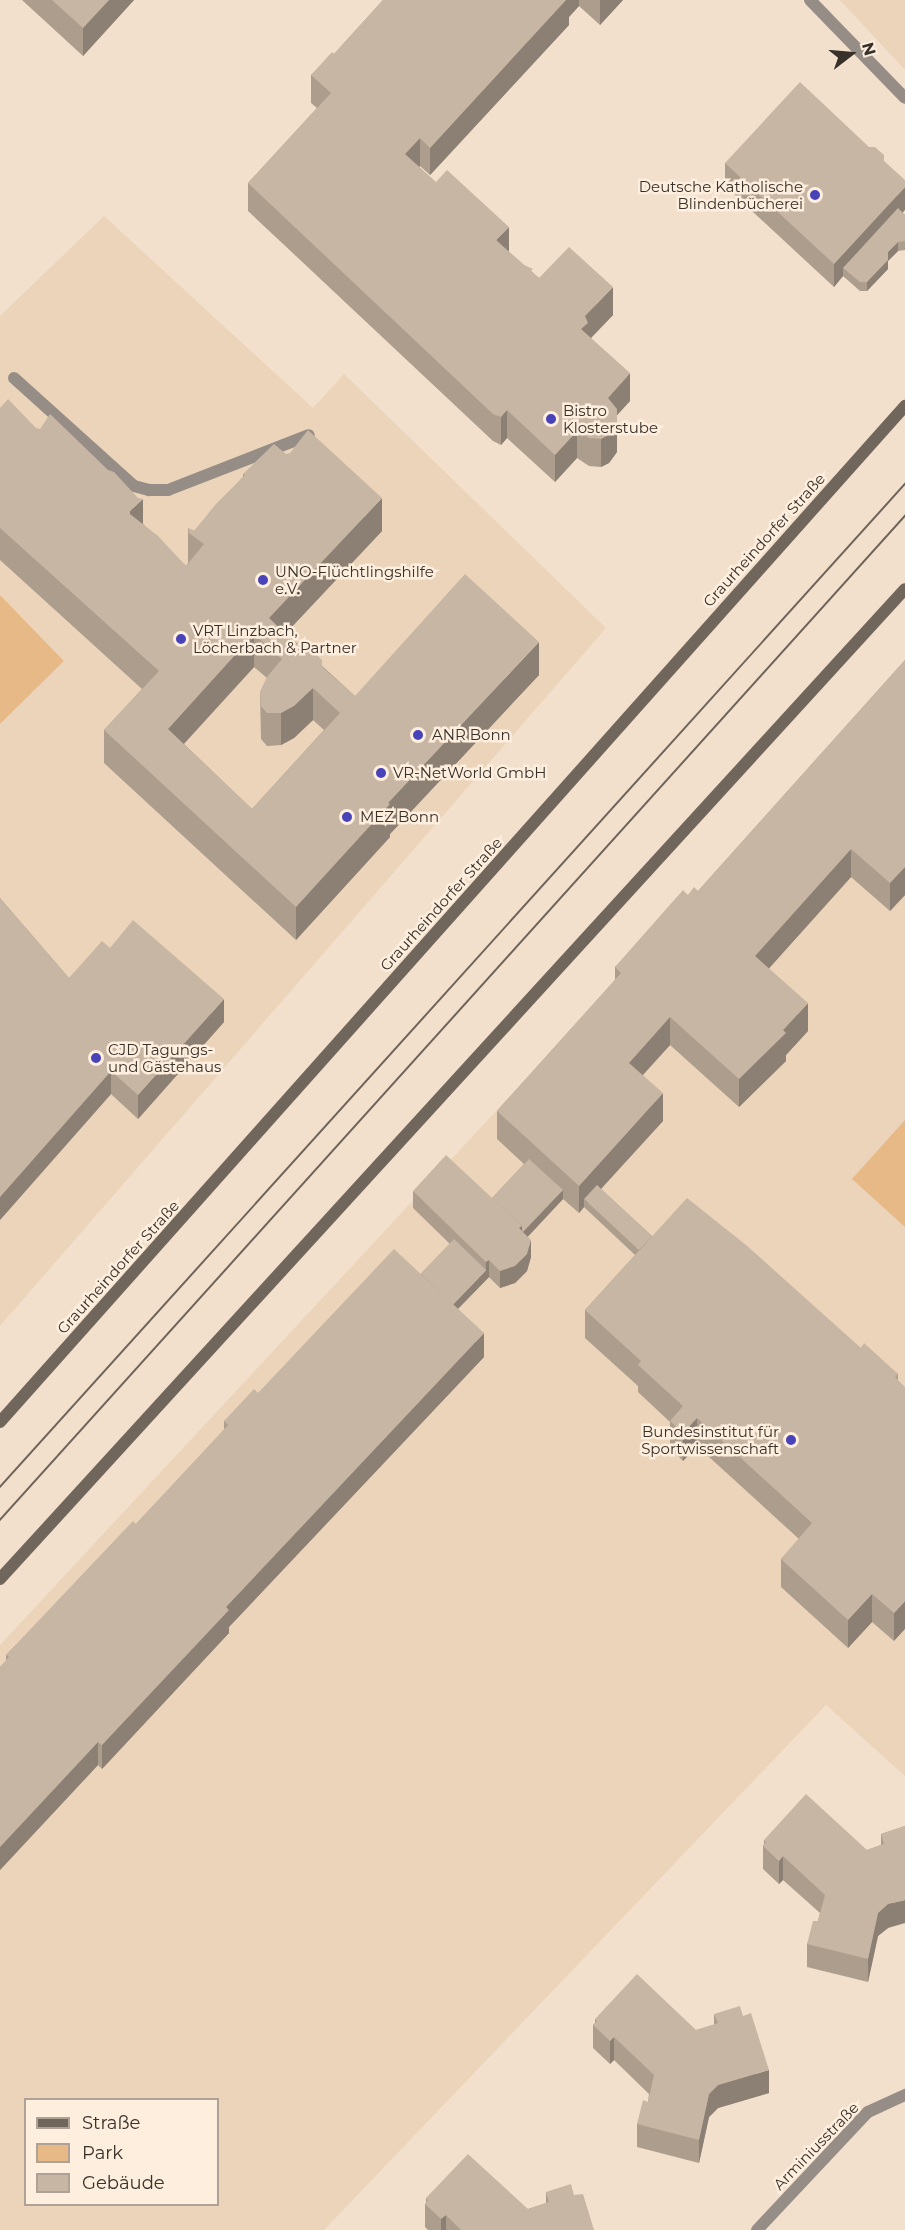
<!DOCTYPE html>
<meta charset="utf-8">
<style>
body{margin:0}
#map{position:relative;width:905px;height:2230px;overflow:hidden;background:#f2e0cd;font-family:Montserrat,sans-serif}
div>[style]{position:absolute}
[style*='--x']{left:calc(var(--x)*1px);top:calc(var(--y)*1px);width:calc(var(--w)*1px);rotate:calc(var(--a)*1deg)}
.built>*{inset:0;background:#ebd4ba}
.green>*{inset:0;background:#e7b986}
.service>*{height:12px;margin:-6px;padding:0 6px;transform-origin:6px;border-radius:6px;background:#968e86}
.minor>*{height:12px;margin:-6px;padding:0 6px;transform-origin:6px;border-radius:6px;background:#968e86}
.secondary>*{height:12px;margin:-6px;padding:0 6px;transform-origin:6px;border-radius:6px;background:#71665b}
.tram>*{height:1.5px;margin:-0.75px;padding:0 0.75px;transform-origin:0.75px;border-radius:0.75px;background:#6f645a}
.wall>*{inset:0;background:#ac9d8d}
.shaded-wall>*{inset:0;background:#8c7f73}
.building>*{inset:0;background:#c8b6a4;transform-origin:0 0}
.dots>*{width:16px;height:16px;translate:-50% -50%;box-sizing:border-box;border:3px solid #fdeede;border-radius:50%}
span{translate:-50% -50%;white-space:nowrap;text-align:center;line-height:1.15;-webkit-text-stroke:5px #fdeede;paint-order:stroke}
.poi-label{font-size:15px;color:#38312a}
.right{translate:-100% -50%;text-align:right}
.left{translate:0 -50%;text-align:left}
.street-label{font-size:15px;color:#38312a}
.legend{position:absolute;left:24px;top:2098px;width:195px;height:108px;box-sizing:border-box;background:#fdeede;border:2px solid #aea296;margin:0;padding:8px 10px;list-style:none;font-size:18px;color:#38312a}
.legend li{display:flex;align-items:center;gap:12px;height:30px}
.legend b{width:30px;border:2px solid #aea296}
.north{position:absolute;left:821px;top:24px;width:60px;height:60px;-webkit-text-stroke:4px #fdeede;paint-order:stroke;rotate:74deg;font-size:16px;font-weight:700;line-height:24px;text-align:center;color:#38312a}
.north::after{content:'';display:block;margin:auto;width:21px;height:27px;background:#38312a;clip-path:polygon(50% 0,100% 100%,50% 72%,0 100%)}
</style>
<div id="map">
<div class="built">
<i style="clip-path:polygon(840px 0,905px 0,905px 70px)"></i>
<i style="clip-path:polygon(104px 216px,313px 408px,344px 374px,606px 628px,0 1326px,0 724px,64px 661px,0 595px,0 316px)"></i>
<i style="clip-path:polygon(evenodd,905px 671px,905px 1776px,826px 1705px,324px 2230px,0 2230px,0 1645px,905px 671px,26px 2100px,218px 2100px,218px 2204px,26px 2204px,26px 2100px)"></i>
</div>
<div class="green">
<i style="clip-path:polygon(0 595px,64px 661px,0 724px)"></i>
<i style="clip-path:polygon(905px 1120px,905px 1227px,852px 1179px)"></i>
</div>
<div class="service">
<i style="--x:810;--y:0;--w:136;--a:45.9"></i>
<i style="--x:14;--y:378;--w:161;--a:42"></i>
<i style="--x:134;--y:486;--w:16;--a:15"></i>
<i style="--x:149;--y:490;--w:19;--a:0"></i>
<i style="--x:168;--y:490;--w:151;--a:-21.3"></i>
</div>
<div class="minor">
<i style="--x:757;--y:2230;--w:162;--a:-46.8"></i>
<i style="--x:868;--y:2112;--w:41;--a:-24.7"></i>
</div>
<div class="secondary">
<i style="--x:0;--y:1422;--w:1361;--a:-48.31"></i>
<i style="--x:0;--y:1579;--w:1341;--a:-47.57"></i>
</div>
<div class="tram">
<i style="--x:0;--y:1487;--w:1351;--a:-47.94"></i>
<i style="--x:0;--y:1520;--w:1352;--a:-47.97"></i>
</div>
<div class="wall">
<i style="clip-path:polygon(22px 0,134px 0,83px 56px)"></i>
<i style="clip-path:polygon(383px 0,623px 0,600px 25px,579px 6px,569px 17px,569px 25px,434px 171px,430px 175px,420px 166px,419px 167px,509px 252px,539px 278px,613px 315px,591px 338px,630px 401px,617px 415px,617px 452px,609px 463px,601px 467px,589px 466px,577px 458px,555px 482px,507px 438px,501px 445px,493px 441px,248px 211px,248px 183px,317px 108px,311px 103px,311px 75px,334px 54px)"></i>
<i style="clip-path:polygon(884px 161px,903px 213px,905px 215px,905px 250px,898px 251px,888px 261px,888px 269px,867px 291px,860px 291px,843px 276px,834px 287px,725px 186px,725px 163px)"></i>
<i style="clip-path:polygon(evenodd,0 408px,108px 470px,143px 524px,186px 566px,188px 563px,188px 528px,194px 531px,243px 477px,243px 474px,286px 454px,382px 531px,286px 633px,355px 696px,539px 675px,390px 834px,390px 837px,296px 940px,104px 763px,104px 730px,142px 689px,0 560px,0 408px,254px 667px,267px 678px,260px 692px,261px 739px,267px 746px,281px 745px,294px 738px,313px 720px,324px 730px,252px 809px,184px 744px,254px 667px)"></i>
<i style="clip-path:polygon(905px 660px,905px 895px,890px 911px,851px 877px,769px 968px,808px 1031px,786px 1055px,786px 1061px,739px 1107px,670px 1045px,643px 1075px,663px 1121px,601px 1189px,652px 1236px,861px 1348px,898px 1374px,894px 1641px,872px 1622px,848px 1648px,781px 1587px,781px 1559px,799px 1539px,697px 1446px,683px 1461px,670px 1448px,670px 1422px,638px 1392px,638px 1386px,585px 1338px,585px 1310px,635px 1255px,584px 1207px,579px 1213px,563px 1199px,528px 1236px,531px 1257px,527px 1271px,515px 1283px,500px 1288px,489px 1277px,458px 1309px,484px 1357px,229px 1627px,229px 1633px,102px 1769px,98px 1765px,0 1870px,0 1667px,6px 1661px,6px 1655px,136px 1524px,224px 1430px,224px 1421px,258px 1393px,421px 1274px,450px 1244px,413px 1208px,413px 1191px,492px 1198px,524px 1164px,497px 1139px,497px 1111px,615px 980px,615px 967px,688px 895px,698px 891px)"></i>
<i style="clip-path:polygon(0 898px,69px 978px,110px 948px,224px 1022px,138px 1119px,111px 1094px,0 1220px)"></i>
<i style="clip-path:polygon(905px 1826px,888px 1928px,878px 1936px,868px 1982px,807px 1967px,807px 1944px,818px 1921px,820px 1913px,783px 1880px,779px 1884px,763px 1869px,763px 1846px,764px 1844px,764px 1840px,867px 1850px,881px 1845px,881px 1834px)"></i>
<i style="clip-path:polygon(714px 2014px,769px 2093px,718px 2108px,709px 2117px,699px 2163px,637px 2147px,637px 2124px,648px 2102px,649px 2094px,614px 2060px,610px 2064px,593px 2048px,593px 2025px,595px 2023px,595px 2019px,696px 2030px,714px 2025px)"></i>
<i style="clip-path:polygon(546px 2192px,574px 2195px,594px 2230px,428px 2230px,425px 2227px,425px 2204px,426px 2203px,426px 2198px,528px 2209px,546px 2203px)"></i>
</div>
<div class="shaded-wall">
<i style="clip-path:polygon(109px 0,134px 0,83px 56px,83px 28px)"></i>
<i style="clip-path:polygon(566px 0,579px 0,579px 6px,569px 17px,569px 25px,430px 175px,430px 148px)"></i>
<i style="clip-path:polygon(600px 0,623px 0,600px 25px)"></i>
<i style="clip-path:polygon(420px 138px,420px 166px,405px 182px,405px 154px)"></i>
<i style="clip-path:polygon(905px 187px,905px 210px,848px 272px,843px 268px,843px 276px,834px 287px,834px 264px)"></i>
<i style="clip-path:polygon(509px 227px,509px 254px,496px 240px)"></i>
<i style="clip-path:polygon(898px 242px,898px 251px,888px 261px,888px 269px,867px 291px,867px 282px,888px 252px)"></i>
<i style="clip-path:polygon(613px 287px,613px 315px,588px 341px,581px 329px,585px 316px)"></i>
<i style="clip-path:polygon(630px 373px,630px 401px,608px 425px,608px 398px)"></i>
<i style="clip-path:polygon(507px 410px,507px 438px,501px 445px,501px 417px)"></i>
<i style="clip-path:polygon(617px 424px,617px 452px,609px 463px,601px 467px,601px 439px)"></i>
<i style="clip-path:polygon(577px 431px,577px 458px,555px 482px,555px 455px)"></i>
<i style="clip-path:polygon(382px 498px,382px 531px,271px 649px,269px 618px)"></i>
<i style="clip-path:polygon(143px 499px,143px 531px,130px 543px,130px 511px)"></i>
<i style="clip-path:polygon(254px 634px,254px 667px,168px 761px,168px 729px)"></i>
<i style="clip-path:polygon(539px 642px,539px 675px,390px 834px,390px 837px,296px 940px,296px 907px,388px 803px)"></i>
<i style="clip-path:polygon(313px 688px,313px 720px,294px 738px,281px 745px,281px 713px)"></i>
<i style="clip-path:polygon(851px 849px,851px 877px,755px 984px,755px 956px)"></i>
<i style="clip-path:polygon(905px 867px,905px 895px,890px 911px,890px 883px)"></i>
<i style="clip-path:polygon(224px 999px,224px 1022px,138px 1119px,138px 1095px)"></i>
<i style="clip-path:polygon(808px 1003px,808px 1031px,786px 1055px,786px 1061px,739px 1107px,739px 1079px)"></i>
<i style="clip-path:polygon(670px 1017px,670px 1045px,629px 1090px,629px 1063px)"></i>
<i style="clip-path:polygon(111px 1071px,111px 1094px,0 1220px,0 1197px)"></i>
<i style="clip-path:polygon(663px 1093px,663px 1121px,588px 1203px,584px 1199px,584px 1207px,579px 1213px,579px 1186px)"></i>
<i style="clip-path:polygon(563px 1190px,563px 1199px,522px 1243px,519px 1228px)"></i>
<i style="clip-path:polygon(531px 1240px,531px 1257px,527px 1271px,515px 1283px,500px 1288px,500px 1271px)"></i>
<i style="clip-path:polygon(489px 1260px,489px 1277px,446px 1321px,446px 1312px,486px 1270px,486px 1262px)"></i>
<i style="clip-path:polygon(484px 1333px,484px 1357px,229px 1627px,229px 1633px,102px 1769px,102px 1745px,226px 1607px)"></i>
<i style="clip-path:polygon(697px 1418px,697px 1446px,683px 1461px,683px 1433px)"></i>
<i style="clip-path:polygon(872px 1594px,872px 1622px,848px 1648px,848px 1620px)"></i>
<i style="clip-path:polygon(905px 1601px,905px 1629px,894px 1641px,894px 1613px)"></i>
<i style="clip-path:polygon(98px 1742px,98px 1765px,0 1870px,0 1847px)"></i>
<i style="clip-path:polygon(783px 1856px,783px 1880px,779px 1884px,779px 1861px)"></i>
<i style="clip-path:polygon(905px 1900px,905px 1923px,888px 1928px,878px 1936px,868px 1982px,868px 1959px,878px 1913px,888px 1904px)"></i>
<i style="clip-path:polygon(614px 2037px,614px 2060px,610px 2064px,610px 2041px)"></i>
<i style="clip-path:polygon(769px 2070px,769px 2093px,718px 2108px,709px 2117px,699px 2163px,699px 2140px,709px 2094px,718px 2085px)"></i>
<i style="clip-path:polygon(446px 2215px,446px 2230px,441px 2230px,441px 2219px)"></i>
</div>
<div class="building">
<i style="clip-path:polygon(52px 0,109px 0,83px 28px)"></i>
<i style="clip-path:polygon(383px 0,566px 0,430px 148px,420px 138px,405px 154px,436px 182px,447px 170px,509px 227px,496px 240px,524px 265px,533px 269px,531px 271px,539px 278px,569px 247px,613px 287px,585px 316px,588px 323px,581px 329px,630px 373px,608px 398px,617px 409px,617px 424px,609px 435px,601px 439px,589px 438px,577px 431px,555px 455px,507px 410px,501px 417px,493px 414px,248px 183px,331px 93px,311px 75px,332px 52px,334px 54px)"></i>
<i style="clip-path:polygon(800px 82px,869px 147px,875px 147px,884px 155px,884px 161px,905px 180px,905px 187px,834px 264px,725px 163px)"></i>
<i style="clip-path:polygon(898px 208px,905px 215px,905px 241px,898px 242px,888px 252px,888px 260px,867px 282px,860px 282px,843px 268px)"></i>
<i style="clip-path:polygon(evenodd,8px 399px,36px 428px,40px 429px,50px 414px,108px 470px,114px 472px,138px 498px,143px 499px,130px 511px,130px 514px,158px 536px,186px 566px,204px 544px,189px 533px,188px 528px,194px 531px,216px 504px,245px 475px,243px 474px,274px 444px,286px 454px,290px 453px,308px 430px,382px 498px,269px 618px,302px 649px,309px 647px,322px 660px,322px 667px,355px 696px,465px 574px,539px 642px,388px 803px,390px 804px,296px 907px,104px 730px,159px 671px,0 528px,0 408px,8px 399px,254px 634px,282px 659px,267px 677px,260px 692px,261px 706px,267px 713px,281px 713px,294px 706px,313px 688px,340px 713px,252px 809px,168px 729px,254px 634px)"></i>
<i style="clip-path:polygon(905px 660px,905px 867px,890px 883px,851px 849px,755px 956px,808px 1003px,783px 1030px,786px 1033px,739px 1079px,670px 1017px,629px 1063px,663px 1093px,579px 1186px,497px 1111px,621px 973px,615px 967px,683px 890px,688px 895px,694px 887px,698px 891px)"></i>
<i style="clip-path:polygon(0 898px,69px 978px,102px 941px,110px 948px,133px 920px,224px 999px,138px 1095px,111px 1071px,0 1197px)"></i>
<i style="clip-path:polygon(446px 1155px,522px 1226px,519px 1228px,531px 1240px,527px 1254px,515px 1266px,500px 1271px,489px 1260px,486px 1262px,413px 1191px)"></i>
<i style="clip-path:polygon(529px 1159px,563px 1190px,523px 1232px,522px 1231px,522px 1226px,492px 1198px)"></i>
<i style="left:597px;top:1185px;width:75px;height:19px;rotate:43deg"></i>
<i style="clip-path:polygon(687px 1198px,746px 1245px,861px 1348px,864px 1343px,898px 1374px,895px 1377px,905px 1387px,905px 1601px,894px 1613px,872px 1594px,848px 1620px,781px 1559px,812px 1523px,697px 1418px,683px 1433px,670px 1421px,683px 1406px,638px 1365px,641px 1361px,585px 1310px)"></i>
<i style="left:454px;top:1239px;width:45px;height:48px;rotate:44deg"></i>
<i style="clip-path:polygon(394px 1249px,484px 1333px,226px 1607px,229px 1610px,102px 1745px,98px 1742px,0 1847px,0 1667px,9px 1657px,6px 1655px,133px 1521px,136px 1524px,228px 1425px,224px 1421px,254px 1389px,258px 1393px)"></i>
<i style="clip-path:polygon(806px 1794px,867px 1850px,884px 1844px,881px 1834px,905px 1826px,905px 1900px,888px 1904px,878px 1913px,868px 1959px,807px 1944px,813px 1921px,818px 1921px,825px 1895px,783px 1856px,779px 1861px,763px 1846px,766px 1842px,764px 1840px)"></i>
<i style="clip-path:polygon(637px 1974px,696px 2030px,718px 2023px,714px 2014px,740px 2006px,743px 2016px,751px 2013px,769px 2070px,718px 2085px,709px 2094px,699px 2140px,637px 2124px,643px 2100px,648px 2102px,654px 2075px,614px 2037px,610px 2041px,593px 2025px,597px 2021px,595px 2019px)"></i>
<i style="clip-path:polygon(468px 2154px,528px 2209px,549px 2202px,546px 2192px,571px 2184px,574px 2195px,583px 2194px,594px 2230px,461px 2230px,446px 2215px,441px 2219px,425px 2204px,428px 2200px,426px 2198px)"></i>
</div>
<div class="dots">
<i style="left:815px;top:195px;background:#4843b9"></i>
<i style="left:551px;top:419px;background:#4843b9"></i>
<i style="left:263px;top:580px;background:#4843b9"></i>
<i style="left:181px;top:639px;background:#4843b9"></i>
<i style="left:418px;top:735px;background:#4843b9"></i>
<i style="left:381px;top:773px;background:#4843b9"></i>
<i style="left:347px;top:817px;background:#4843b9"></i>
<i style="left:96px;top:1058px;background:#4843b9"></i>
<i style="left:791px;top:1440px;background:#4843b9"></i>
</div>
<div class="poi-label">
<span class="right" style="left:803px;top:195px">Deutsche Katholische<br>Blindenbücherei</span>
<span class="left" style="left:563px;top:419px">Bistro<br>Klosterstube</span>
<span class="left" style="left:275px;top:580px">UNO-Flüchtlingshilfe<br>e.V.</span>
<span class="left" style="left:193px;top:639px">VRT Linzbach,<br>Löcherbach &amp; Partner</span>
<span class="left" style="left:432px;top:735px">ANR Bonn</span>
<span class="left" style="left:393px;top:773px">VR-NetWorld GmbH</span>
<span class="left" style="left:360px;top:817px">MEZ Bonn</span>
<span class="left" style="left:108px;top:1058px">CJD Tagungs-<br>und Gästehaus</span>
<span class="right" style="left:779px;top:1440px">Bundesinstitut für<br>Sportwissenschaft</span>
</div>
<div class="street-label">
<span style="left:764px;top:540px;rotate:-48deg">Graurheindorfer Straße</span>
<span style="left:441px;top:904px;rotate:-48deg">Graurheindorfer Straße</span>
<span style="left:118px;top:1267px;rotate:-48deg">Graurheindorfer Straße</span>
<span style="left:816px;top:2146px;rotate:-46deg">Arminiusstraße</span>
</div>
<ul class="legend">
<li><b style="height:8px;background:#71665b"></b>Straße</li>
<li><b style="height:16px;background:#e7b986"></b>Park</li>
<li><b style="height:16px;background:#c8b6a4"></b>Gebäude</li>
</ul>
<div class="north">N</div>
</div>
